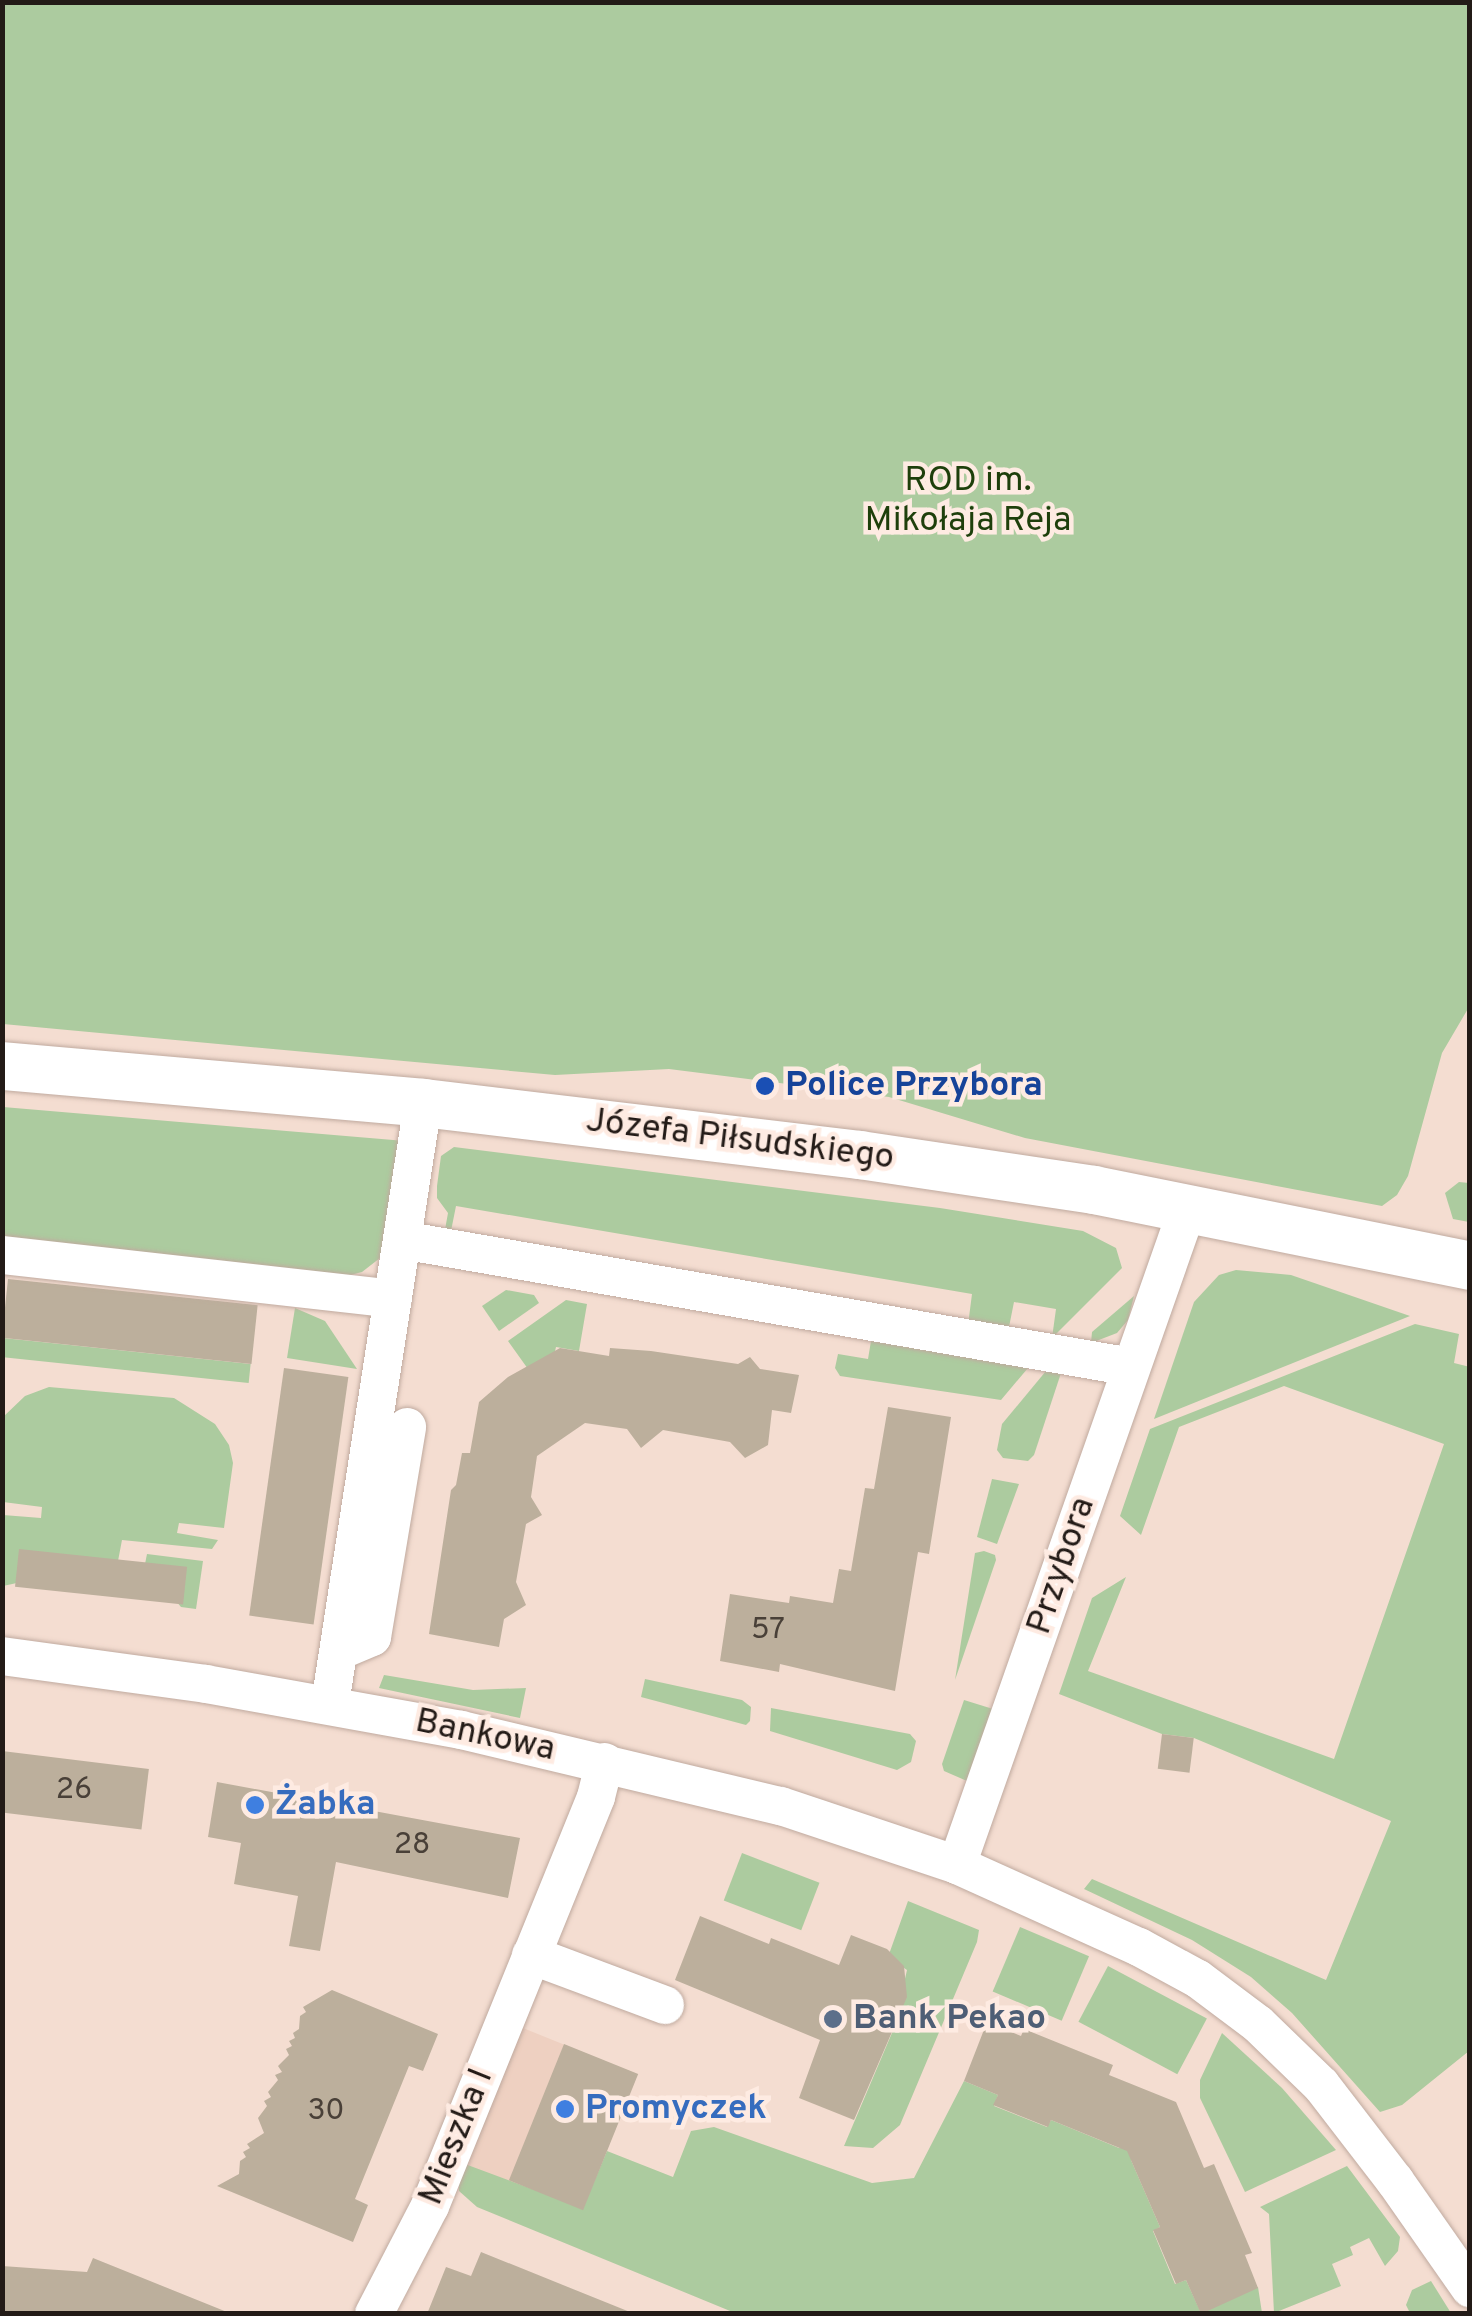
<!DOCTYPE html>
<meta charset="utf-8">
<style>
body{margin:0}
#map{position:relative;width:1472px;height:2316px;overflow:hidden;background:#f4ddd1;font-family:Overpass,sans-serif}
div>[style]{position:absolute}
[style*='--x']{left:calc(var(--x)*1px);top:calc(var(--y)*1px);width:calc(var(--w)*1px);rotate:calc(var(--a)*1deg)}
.built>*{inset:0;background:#eed0c1;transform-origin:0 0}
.green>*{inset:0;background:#accb9f;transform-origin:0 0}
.building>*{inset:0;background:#bcaf9c;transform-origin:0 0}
.roads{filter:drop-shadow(0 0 2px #c0aa9f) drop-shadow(0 0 2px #c0aa9f)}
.minor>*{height:38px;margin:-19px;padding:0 19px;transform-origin:19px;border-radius:19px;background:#fff}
.tertiary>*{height:48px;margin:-24px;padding:0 24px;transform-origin:24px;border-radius:24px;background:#fff}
.dots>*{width:28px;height:28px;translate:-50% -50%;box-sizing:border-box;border:5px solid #feebe2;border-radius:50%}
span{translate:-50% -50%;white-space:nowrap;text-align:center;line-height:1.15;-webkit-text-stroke:9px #feebe2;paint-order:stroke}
.number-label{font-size:30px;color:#494038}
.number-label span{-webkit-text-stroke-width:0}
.park-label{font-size:35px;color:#1e3f0b}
.transit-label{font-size:35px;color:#164399;font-weight:700}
.left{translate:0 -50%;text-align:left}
.street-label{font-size:35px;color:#231b17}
.shop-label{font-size:35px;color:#366cbe;font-weight:700}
.service-label{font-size:35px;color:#4e5e75;font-weight:700}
.frame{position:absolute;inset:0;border:5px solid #231b17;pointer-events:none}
</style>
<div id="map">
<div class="built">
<i style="left:518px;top:2026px;width:129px;height:148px;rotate:22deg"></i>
</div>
<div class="green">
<i style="clip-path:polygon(2px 3px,1469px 3px,1469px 1007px,1442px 1053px,1408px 1176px,1397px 1195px,1382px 1206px,1025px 1138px,889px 1097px,669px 1069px,555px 1075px,3px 1024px)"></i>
<i style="clip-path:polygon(3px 1107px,405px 1141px,390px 1242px,380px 1258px,362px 1272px,335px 1279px,3px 1240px)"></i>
<i style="clip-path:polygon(454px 1147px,940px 1208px,1083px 1231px,1116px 1248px,1122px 1268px,1052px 1338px,1056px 1309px,1014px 1302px,1008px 1332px,968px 1325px,972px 1294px,456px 1206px,450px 1236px,444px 1235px,448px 1213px,437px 1198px,437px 1186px,441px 1156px)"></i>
<i style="clip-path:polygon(1459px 1182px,1469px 1183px,1469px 1222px,1453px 1219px,1445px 1193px)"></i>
<i style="clip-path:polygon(1236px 1270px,1291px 1275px,1410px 1316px,1154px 1419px,1194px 1302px,1219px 1275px)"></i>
<i style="clip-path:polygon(506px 1290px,534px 1295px,539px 1303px,499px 1331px,482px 1306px)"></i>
<i style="clip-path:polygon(1134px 1296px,1128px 1320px,1117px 1333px,1091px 1343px,1092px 1332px)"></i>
<i style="clip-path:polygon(566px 1300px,587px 1304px,579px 1351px,556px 1347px,553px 1360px,528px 1369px,508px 1341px)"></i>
<i style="clip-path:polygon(295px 1308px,325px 1321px,357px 1369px,287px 1358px)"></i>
<i style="clip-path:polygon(1415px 1324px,1459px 1334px,1454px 1363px,1470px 1367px,1469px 2051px,1402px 2105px,1380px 2112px,1292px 2013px,1251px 1977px,1192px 1940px,1084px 1889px,1092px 1879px,1326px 1980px,1391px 1821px,1194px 1738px,1162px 1734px,1059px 1694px,1092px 1598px,1126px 1577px,1088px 1671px,1334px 1759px,1444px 1444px,1284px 1386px,1179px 1427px,1141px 1535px,1120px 1516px,1150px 1429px)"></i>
<i style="left:3px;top:1338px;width:249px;height:19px;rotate:6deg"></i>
<i style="clip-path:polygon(871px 1341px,1028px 1368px,1001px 1400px,840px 1376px,835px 1368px,838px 1354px,868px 1359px)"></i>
<i style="clip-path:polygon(1046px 1371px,1061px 1373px,1034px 1455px,1028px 1461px,1003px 1458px,997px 1450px,1002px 1424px)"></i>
<i style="clip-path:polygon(49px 1387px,174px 1398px,215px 1424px,229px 1445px,233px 1463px,224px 1528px,179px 1523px,177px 1533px,218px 1540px,212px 1549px,122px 1540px,118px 1561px,3px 1586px,3px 1515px,41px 1518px,42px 1507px,3px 1502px,2px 1418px,25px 1396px)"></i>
<i style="clip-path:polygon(992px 1479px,1019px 1484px,997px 1544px,977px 1537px)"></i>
<i style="clip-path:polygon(984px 1551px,995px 1555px,996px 1560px,955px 1680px,975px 1553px)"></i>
<i style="clip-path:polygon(147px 1554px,203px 1561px,196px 1609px,181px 1607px,145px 1564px)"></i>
<i style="clip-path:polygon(384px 1675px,473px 1690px,526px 1688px,520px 1718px,379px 1688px)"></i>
<i style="clip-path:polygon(645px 1679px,742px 1700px,751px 1707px,750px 1721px,746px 1725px,641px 1697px)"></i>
<i style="clip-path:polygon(964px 1700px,993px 1709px,967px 1781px,944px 1771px,942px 1764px)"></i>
<i style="clip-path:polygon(771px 1708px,910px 1734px,916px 1741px,911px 1762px,897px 1770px,770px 1731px)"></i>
<i style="left:742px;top:1853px;width:83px;height:51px;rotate:21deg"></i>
<i style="clip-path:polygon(908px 1901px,979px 1930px,977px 1942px,900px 2125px,873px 2148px,844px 2146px,903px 2007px,899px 2005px,907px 1970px,888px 1957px)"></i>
<i style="left:1020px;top:1927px;width:75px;height:70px;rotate:23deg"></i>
<i style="left:1108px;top:1966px;width:112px;height:63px;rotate:28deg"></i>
<i style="clip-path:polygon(1222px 2033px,1282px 2088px,1336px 2150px,1245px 2192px,1200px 2098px,1200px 2080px)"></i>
<i style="clip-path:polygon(964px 2081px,998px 2095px,994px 2106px,1047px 2127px,1051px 2120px,1119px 2148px,1132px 2146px,1131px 2160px,1160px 2227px,1153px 2231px,1175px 2284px,1186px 2280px,1201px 2313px,1258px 2287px,1262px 2313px,735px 2313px,477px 2207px,459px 2191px,458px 2175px,465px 2164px,583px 2208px,607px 2151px,673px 2177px,691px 2131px,714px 2127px,872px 2183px,914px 2178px)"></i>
<i style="clip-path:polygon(1347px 2166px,1400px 2237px,1398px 2251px,1385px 2266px,1369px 2238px,1350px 2247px,1353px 2255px,1332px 2264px,1341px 2286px,1274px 2313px,1269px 2214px,1260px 2207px)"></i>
<i style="clip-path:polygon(1431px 2281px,1451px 2313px,1410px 2313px,1406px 2305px,1412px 2290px)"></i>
</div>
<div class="building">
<i style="left:8px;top:1279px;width:251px;height:59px;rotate:6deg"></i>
<i style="clip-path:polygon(560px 1348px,609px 1356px,610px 1348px,651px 1351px,738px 1364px,750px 1357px,760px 1369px,799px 1375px,791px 1413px,772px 1410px,768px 1445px,745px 1458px,730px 1442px,663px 1430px,641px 1448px,627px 1429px,585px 1423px,537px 1456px,531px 1497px,542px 1515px,526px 1524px,516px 1582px,526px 1605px,504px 1619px,499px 1647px,429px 1634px,451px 1490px,456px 1485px,462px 1453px,470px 1453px,479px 1402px,508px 1377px)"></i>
<i style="left:284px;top:1368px;width:65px;height:250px;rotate:8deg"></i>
<i style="clip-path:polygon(888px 1407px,951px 1417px,929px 1554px,918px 1552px,895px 1691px,780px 1664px,779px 1672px,720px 1661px,730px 1594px,789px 1603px,790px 1596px,833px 1603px,839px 1569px,851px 1571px,865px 1488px,874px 1489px)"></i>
<i style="left:19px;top:1549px;width:169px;height:38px;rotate:6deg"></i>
<i style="left:1162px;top:1734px;width:32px;height:35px;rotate:7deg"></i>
<i style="left:2px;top:1751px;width:148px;height:61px;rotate:7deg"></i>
<i style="clip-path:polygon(217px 1782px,520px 1838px,508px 1898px,336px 1862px,320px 1951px,289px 1946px,298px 1896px,234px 1884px,241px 1843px,208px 1837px)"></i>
<i style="clip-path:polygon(700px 1916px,769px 1944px,771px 1938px,839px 1965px,851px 1935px,887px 1949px,904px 1966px,907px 1997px,854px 2120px,799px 2098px,820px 2040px,675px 1980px)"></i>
<i style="clip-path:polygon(332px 1990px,438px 2034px,423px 2071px,409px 2066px,355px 2199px,368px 2205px,353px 2242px,217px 2186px,239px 2174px,240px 2161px,246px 2157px,243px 2152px,250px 2148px,247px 2144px,264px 2133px,258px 2118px,267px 2106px,264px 2101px,271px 2097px,268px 2092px,278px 2080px,275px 2075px,282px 2072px,278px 2066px,289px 2055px,286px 2049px,292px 2046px,289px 2041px,295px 2038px,293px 2033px,299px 2029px,300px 2016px,306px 2012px,303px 2007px)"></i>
<i style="clip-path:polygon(987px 2022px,1021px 2036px,1024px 2029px,1113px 2065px,1109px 2075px,1176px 2102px,1204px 2168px,1214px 2164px,1252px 2253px,1245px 2255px,1258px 2288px,1201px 2314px,1186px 2280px,1176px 2284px,1153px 2230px,1160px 2227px,1127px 2151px,1051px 2120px,1048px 2127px,993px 2105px,998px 2095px,964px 2081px)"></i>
<i style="left:564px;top:2044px;width:80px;height:147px;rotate:22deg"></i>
<i style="clip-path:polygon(481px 2252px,630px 2312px,630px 2314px,427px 2314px,446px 2267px,471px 2276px)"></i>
<i style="clip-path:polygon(93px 2258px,227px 2312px,227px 2314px,2px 2314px,2px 2266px,87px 2272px)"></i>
</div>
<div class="roads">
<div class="minor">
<i style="--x:402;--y:1240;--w:740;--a:9.88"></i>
<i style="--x:2;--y:1255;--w:393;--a:6.4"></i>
<i style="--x:339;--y:1651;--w:36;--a:-23"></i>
<i style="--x:372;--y:1637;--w:213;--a:-80.5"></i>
<i style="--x:2;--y:1656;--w:206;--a:7.8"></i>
<i style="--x:206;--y:1684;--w:259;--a:10.2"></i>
<i style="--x:461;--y:1730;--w:329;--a:13.4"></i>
<i style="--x:781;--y:1806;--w:186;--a:18.5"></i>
<i style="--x:957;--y:1865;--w:200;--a:24.3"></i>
<i style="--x:1139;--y:1947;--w:67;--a:28.5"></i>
<i style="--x:1198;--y:1979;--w:75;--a:36.9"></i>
<i style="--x:1258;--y:2024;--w:88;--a:44.1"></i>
<i style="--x:1321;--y:2085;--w:121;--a:52.4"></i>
<i style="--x:1395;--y:2181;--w:131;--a:55"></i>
<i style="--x:330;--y:1704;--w:608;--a:-81.2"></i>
<i style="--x:957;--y:1865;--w:694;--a:-70.65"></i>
<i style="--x:531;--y:1955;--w:143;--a:20.5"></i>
<i style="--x:374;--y:2314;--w:122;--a:-62.6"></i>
<i style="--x:430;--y:2206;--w:441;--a:-67.9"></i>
<i style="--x:596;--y:1797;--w:36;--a:-76"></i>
</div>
<div class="tertiary">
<i style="--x:2;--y:1066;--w:423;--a:5"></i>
<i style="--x:423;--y:1103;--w:440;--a:6.8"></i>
<i style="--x:860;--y:1155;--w:237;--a:8.5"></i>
<i style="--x:1094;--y:1190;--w:384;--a:11.4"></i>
</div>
</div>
<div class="dots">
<i style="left:765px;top:1086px;background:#1a4fb4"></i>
<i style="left:255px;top:1805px;background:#3f7fe0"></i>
<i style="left:833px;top:2019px;background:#5c6f8a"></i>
<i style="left:565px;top:2109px;background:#3f7fe0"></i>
</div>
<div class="number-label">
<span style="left:768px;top:1631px">57</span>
<span style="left:74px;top:1791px">26</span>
<span style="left:412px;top:1846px">28</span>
<span style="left:326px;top:2112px">30</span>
</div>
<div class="park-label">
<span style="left:968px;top:501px">ROD im.<br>Mikołaja Reja</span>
</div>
<div class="transit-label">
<span class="left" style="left:785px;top:1086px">Police Przybora</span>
</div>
<div class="street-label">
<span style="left:740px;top:1140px;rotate:7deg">Józefa Piłsudskiego</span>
<span style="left:1062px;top:1566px;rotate:-71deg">Przybora</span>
<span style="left:485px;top:1736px;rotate:12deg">Bankowa</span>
<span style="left:457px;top:2137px;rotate:-68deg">Mieszka I</span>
</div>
<div class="shop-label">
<span class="left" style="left:275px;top:1805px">Żabka</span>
<span class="left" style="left:585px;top:2109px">Promyczek</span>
</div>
<div class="service-label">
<span class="left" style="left:853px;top:2019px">Bank Pekao</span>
</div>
<div class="frame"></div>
</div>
